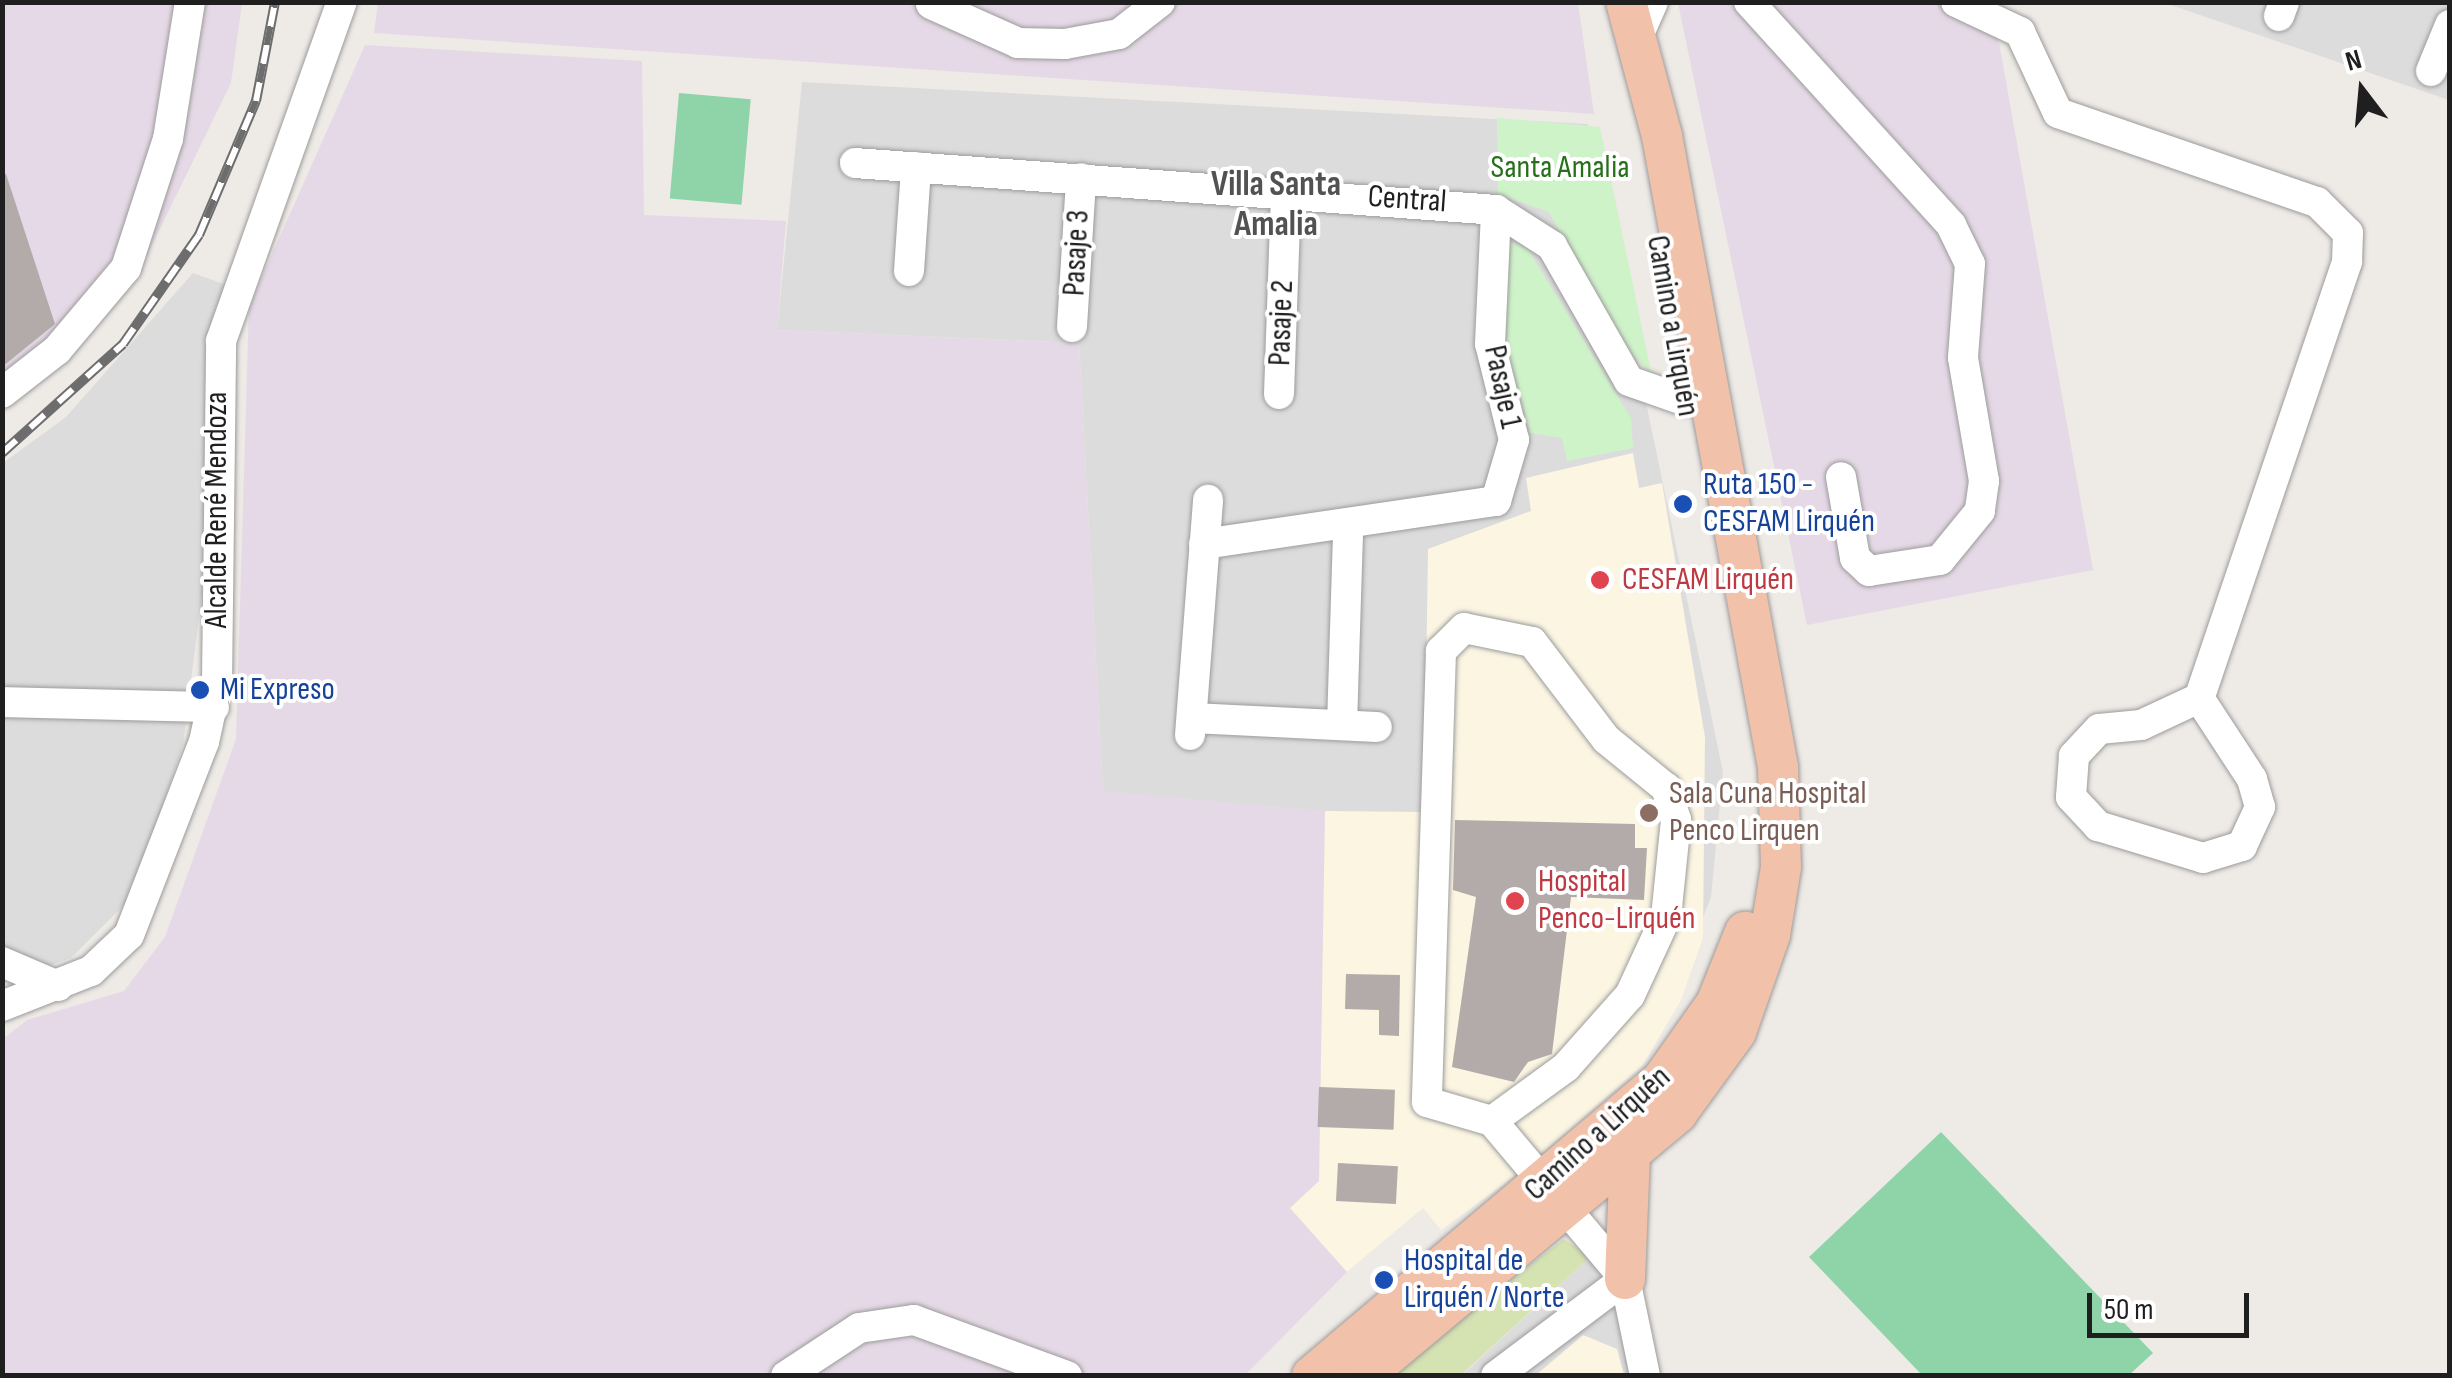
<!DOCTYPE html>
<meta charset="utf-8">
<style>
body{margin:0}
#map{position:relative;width:2452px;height:1378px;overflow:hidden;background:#eeeae6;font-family:"Sofia Sans Condensed",sans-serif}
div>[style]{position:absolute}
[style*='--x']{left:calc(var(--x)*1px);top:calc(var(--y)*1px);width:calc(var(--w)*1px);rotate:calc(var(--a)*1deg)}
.residential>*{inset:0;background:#dddcdc}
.industrial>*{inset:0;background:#e6d9e7}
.education>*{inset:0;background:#fbf5e2}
.grass>*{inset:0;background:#d5e2b2}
.park>*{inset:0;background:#cff3c9}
.pitch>*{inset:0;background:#8ed4a8;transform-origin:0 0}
.building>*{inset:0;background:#b3aba9;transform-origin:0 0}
.roads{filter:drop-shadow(0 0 2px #9c9c9c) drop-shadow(0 0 2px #9c9c9c)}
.minor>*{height:30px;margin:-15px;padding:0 15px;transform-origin:15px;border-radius:15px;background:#fff}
.major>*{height:40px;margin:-20px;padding:0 20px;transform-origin:20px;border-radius:20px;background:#f1c1a9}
.rail>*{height:10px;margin-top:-5px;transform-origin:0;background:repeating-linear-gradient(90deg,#fff 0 19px,#6d6d6d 0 38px);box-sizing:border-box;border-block:2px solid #6d6d6d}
.dots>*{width:28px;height:28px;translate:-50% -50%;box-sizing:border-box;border:5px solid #fff;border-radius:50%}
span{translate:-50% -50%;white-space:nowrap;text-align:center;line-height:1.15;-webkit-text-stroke:8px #fff;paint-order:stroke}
.park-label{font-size:32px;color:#267019}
.street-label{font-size:32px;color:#1f1f1f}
.transit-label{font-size:32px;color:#164399}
.left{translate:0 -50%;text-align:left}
.health-label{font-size:32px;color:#be3a42}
.education-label{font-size:32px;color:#785e54}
.neighbourhood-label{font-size:35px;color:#525252;font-weight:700}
.frame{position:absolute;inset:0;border:5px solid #1f1f1f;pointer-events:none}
.north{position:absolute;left:2312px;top:40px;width:100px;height:100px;-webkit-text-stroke:8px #fff;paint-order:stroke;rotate:344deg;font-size:28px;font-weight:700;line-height:40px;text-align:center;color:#1f1f1f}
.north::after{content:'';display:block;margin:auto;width:35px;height:45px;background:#1f1f1f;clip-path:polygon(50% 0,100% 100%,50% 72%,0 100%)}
.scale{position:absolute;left:2087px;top:1293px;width:162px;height:45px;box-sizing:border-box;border:5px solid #1f1f1f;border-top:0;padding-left:12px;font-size:30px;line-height:35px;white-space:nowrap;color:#1f1f1f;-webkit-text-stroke:8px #fff;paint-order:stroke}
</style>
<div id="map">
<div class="residential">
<i style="clip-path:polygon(2165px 3px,2449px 3px,2449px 100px)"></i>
<i style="clip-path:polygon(802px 82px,1588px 124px,1723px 772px,1711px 897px,1672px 997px,1347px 1272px,1290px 1208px,1103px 791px,1079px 343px,777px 330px)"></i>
<i style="clip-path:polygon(193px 273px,240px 290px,183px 745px,132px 897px,71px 958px,3px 982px,3px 463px,66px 417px)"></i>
<i style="clip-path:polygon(1590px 1257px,1641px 1312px,1662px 1376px,1461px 1376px)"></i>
</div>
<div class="industrial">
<i style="clip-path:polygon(378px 2px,1578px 3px,1594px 114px,374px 33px)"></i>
<i style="clip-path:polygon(3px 3px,242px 3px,231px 83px,138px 274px,3px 405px)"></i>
<i style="clip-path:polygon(1678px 3px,1992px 3px,2093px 570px,1807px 625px)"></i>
<i style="clip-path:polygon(365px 45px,642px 61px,644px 215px,786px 221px,777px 330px,1079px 343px,1103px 791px,1325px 811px,1319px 1181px,1290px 1208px,1347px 1272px,1245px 1375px,3px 1376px,3px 1039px,27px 1020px,124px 991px,165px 937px,236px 739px,249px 306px)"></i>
</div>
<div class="education">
<i style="clip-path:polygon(1633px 453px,1639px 488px,1662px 483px,1705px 737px,1703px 938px,1681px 1000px,1642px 1066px,1520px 1172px,1441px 1230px,1423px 1208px,1347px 1272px,1290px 1208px,1319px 1181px,1325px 811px,1424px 812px,1428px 549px,1531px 511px,1526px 478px)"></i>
<i style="clip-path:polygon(1583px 1335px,1617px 1349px,1624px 1375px,1536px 1375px)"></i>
</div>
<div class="grass">
<i style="clip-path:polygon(1564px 1239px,1590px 1257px,1461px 1375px,1385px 1376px)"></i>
</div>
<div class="park">
<i style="clip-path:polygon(1497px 118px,1600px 127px,1652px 376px,1623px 345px,1549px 212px,1498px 194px)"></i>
<i style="clip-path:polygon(1509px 242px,1528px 249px,1631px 418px,1633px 448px,1567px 461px,1562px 438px,1531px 433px,1505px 351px)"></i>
</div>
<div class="pitch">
<i style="left:679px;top:93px;width:72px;height:106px;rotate:5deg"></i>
<i style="clip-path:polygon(1941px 1132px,2153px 1353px,2129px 1375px,1922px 1375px,1809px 1257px)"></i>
</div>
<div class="building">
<i style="clip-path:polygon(6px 174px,55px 324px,2px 367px,2px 175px)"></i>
<i style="clip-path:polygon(1455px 820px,1635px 824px,1635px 848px,1647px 848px,1644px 900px,1571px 897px,1552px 1054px,1528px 1062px,1514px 1082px,1452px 1067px,1476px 897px,1453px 890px)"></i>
<i style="clip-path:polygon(1346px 974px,1400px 975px,1399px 1036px,1379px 1035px,1379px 1010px,1345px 1009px)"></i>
<i style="left:1319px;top:1087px;width:76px;height:40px;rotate:2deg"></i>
<i style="left:1338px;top:1163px;width:60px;height:38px;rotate:3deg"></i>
</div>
<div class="roads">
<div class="minor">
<i style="--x:1749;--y:2;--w:301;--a:47.8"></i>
<i style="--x:1951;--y:225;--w:43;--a:64"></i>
<i style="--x:1970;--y:264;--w:94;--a:94.3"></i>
<i style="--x:1963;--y:358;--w:125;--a:80.3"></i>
<i style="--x:1984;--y:481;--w:30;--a:98"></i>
<i style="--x:1980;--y:511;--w:63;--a:129.2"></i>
<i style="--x:1940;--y:560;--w:72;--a:171.2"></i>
<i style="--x:1869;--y:571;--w:19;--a:-137"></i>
<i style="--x:1855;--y:558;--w:82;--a:-99.8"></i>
<i style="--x:1956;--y:2;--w:71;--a:25.1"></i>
<i style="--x:2020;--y:32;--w:89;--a:64.9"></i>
<i style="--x:2058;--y:113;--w:274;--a:19"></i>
<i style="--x:2317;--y:202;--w:44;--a:45"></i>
<i style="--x:2348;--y:233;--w:29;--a:92"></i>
<i style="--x:2347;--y:262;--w:460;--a:108.7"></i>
<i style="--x:2199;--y:698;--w:64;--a:155"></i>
<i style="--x:2141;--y:725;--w:42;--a:174.6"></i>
<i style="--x:2099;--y:729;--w:37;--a:133"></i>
<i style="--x:2074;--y:756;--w:41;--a:94.2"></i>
<i style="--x:2071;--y:797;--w:40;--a:47"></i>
<i style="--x:2098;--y:826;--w:110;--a:16.9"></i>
<i style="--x:2203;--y:858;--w:41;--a:-17.1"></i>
<i style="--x:2242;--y:846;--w:43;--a:-65.2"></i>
<i style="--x:2260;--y:807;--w:29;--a:-106"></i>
<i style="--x:2252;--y:779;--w:97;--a:-123.2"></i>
<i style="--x:931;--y:4;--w:95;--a:24.1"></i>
<i style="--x:1018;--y:43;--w:47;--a:1.2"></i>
<i style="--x:1065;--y:44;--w:55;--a:-10.5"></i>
<i style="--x:1119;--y:34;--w:52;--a:-38"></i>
<i style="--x:2279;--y:16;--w:15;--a:-70"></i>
<i style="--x:1634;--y:45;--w:47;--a:-66.2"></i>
<i style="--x:2431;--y:71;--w:50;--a:-67.6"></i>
<i style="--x:855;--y:163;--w:643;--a:4.19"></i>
<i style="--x:1496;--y:210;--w:67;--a:32.7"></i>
<i style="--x:1552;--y:246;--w:155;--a:60.3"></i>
<i style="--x:1629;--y:381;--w:60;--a:19.3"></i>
<i style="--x:909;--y:271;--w:104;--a:-86.1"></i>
<i style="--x:1072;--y:327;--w:149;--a:-86.5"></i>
<i style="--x:2;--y:393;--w:70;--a:-38"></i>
<i style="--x:57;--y:350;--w:107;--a:-49.9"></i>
<i style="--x:126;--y:268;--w:136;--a:-72"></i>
<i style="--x:168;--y:139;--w:139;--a:-80.9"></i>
<i style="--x:1279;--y:394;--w:202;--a:-88"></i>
<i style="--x:1204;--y:544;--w:295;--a:-8.4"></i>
<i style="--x:1496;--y:501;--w:64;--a:-73.6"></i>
<i style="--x:1514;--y:440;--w:99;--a:-104"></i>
<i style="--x:1490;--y:344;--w:134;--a:-87.4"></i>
<i style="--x:2;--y:702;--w:212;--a:1.4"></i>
<i style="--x:1192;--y:718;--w:185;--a:2.8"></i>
<i style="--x:1342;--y:725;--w:196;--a:-88.2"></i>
<i style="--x:1190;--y:735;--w:236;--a:-85.6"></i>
<i style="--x:2;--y:962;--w:61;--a:23.2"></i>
<i style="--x:2;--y:1006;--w:96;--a:-21.5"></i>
<i style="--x:91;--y:971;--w:52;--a:-43.5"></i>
<i style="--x:129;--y:935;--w:207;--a:-68.8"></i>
<i style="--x:204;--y:742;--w:61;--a:-77.8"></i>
<i style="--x:217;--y:682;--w:341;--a:-89.3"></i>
<i style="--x:221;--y:341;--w:360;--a:-70.4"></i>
<i style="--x:1492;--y:1121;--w:92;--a:-36.1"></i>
<i style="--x:1566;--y:1067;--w:96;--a:-48.4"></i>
<i style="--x:1630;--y:995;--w:86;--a:-65.2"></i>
<i style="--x:1666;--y:917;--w:98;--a:-84.1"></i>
<i style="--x:1676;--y:820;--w:34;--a:-107"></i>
<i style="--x:1666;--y:788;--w:77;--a:-140.8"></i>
<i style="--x:1606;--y:739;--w:122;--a:-127.3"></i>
<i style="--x:1532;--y:642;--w:69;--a:-168.4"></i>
<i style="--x:1464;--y:628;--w:33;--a:135"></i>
<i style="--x:1441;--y:651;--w:451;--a:91.8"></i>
<i style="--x:1427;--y:1102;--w:68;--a:16.3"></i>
<i style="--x:1492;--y:1121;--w:207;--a:49.9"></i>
<i style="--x:1625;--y:1279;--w:99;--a:78.3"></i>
<i style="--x:786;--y:1376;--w:87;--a:-33.3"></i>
<i style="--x:859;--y:1328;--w:56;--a:-8.3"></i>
<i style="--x:914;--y:1320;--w:163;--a:20.1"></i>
<i style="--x:1496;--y:1376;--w:161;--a:-36.9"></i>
</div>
<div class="major">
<i style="--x:1625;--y:1279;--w:126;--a:-87.7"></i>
<i style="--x:1312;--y:1376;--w:458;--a:-40.2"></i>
<i style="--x:1662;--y:1080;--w:93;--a:-54.6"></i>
<i style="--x:1716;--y:1004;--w:78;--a:-68.1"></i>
<i style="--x:1363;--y:1376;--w:410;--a:-39.9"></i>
<i style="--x:1677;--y:1113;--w:100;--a:-53.9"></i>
<i style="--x:1736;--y:1032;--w:103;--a:-70.7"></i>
<i style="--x:1770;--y:935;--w:69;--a:-80.8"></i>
<i style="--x:1781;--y:867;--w:100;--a:-91.7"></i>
<i style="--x:1778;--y:767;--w:642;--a:-100.42"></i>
<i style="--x:1662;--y:136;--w:139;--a:-105"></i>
</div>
</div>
<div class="rail">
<i style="--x:2;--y:453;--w:163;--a:-42"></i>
<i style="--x:123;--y:344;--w:133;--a:-55.1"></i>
<i style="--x:199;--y:235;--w:146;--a:-67"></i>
<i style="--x:256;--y:101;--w:101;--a:-79.1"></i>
</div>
<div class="dots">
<i style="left:1683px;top:504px;background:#1a4fb4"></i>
<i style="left:1600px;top:580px;background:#e0444e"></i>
<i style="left:200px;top:690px;background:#1a4fb4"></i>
<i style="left:1649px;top:813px;background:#8d6e63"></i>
<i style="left:1515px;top:901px;background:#e0444e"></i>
<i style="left:1384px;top:1280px;background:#1a4fb4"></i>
</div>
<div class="park-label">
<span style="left:1560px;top:168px">Santa Amalia</span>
</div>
<div class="street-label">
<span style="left:1407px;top:200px;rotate:4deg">Central</span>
<span style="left:1077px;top:253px;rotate:-87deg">Pasaje 3</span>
<span style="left:1282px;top:323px;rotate:-88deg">Pasaje 2</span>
<span style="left:1672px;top:326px;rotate:80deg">Camino a Lirquén</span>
<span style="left:1502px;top:387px;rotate:78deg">Pasaje 1</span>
<span style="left:217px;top:510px;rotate:-90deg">Alcalde René Mendoza</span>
<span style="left:1598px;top:1134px;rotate:-42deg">Camino a Lirquén</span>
</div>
<div class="transit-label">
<span class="left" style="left:1703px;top:504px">Ruta 150 -<br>CESFAM Lirquén</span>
<span class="left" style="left:220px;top:690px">Mi Expreso</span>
<span class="left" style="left:1404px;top:1280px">Hospital de<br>Lirquén / Norte</span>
</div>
<div class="health-label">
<span class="left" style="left:1622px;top:580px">CESFAM Lirquén</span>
<span class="left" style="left:1538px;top:901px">Hospital<br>Penco-Lirquén</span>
</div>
<div class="education-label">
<span class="left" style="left:1669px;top:813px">Sala Cuna Hospital<br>Penco Lirquen</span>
</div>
<div class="neighbourhood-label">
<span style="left:1276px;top:205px">Villa Santa<br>Amalia</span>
</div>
<div class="frame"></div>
<div class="north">N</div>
<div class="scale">50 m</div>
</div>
